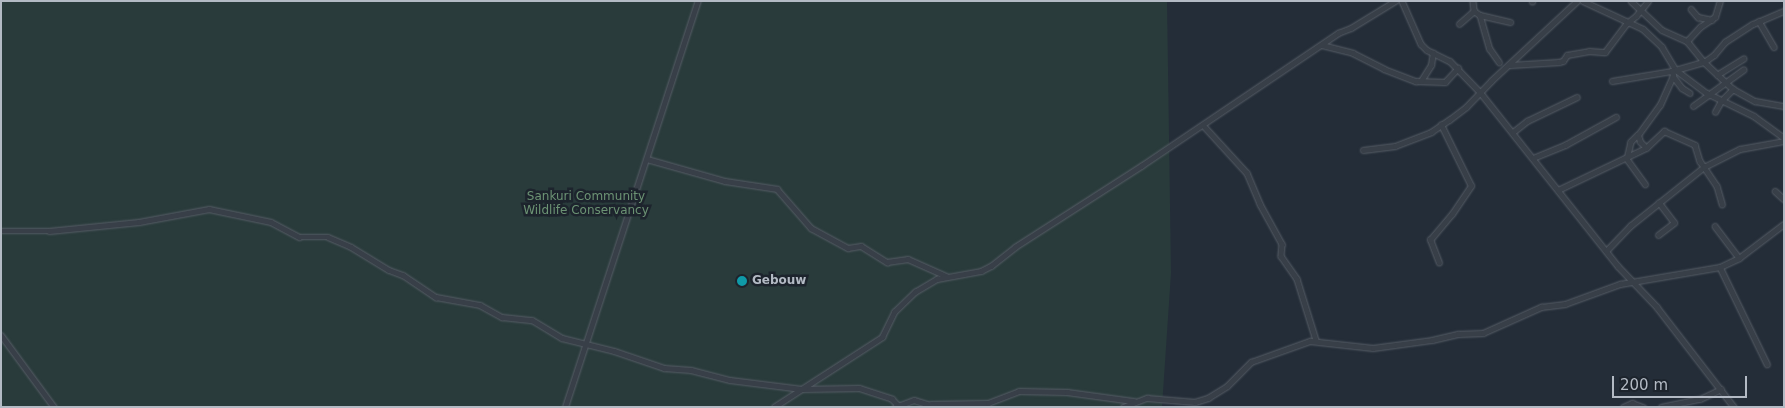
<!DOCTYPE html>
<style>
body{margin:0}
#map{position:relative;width:1785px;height:408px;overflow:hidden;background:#242d38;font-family:"DejaVu Sans",sans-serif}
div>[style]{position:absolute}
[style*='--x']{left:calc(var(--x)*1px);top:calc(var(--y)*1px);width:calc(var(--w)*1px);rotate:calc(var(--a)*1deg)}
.green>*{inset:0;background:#293b3b}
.roads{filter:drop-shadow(0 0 1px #565d66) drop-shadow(0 0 1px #565d66)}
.minor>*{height:4.5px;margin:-2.25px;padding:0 2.25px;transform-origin:2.25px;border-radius:2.25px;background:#383f48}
.dots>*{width:14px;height:14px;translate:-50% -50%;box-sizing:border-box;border:2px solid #1d242d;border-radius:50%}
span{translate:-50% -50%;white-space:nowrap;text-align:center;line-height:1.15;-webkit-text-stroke:5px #1d242d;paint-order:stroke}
.park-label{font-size:12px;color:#6c9374}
.poi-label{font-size:12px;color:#b3bac4;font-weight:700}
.left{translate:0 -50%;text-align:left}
.frame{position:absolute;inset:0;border:2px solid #b3bac4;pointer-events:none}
.scale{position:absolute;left:1612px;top:376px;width:135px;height:22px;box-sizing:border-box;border:2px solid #b3bac4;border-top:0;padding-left:6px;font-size:15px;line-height:18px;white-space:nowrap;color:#b3bac4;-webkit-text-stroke:4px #1d242d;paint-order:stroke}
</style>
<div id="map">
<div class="green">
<i style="clip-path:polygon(1px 1px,1167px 1px,1171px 273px,1162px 407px,1px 407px)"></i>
</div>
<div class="roads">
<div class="minor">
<i style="--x:1402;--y:1;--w:47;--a:66.2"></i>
<i style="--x:1421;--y:44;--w:8;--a:45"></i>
<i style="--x:1427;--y:50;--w:25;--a:26"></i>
<i style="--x:1450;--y:61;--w:43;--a:45.9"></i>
<i style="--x:1480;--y:92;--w:222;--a:51.6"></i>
<i style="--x:1618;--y:266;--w:57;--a:46.4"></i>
<i style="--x:1657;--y:307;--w:126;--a:52.4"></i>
<i style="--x:1473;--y:1;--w:10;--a:84"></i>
<i style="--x:1474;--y:11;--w:7;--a:34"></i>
<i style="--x:1480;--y:15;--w:31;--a:13"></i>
<i style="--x:1583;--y:1;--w:66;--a:25"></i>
<i style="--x:1643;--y:29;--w:26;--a:43"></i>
<i style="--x:1662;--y:47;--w:27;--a:59"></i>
<i style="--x:1676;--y:70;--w:39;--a:37"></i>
<i style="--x:1707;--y:93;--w:52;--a:26.1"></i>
<i style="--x:1754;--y:116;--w:37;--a:36"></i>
<i style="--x:1631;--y:1;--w:42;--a:43.1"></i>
<i style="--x:1662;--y:30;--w:27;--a:24"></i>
<i style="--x:1687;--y:41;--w:27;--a:51"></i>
<i style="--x:1704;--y:62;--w:40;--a:43"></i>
<i style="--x:1733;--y:89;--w:25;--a:29"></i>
<i style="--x:1755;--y:101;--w:29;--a:10"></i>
<i style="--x:1532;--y:2;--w:1;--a:-90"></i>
<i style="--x:1691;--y:9;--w:11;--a:49"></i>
<i style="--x:1698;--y:17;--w:14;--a:12"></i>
<i style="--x:1480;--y:15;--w:35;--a:74"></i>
<i style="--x:1490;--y:49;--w:16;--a:55"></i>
<i style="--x:1759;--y:21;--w:30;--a:60"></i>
<i style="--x:1459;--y:24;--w:20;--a:-41"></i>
<i style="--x:1687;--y:41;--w:19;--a:-47"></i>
<i style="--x:1700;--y:27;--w:18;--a:-34"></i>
<i style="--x:1715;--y:17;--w:17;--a:-73"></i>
<i style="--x:1322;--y:45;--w:32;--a:14"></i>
<i style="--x:1353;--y:53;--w:35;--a:27"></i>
<i style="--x:1384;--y:69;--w:34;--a:21"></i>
<i style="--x:1416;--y:81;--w:29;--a:2"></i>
<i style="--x:1445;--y:82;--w:19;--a:-47"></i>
<i style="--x:1510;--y:65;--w:49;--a:-3.5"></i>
<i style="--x:1559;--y:62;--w:4;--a:-14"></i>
<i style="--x:1563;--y:61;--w:7;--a:-56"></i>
<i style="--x:1567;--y:55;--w:22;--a:-10"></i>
<i style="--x:1589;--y:51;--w:16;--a:4"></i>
<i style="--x:1605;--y:52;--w:36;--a:-53"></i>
<i style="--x:1627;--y:23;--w:11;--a:-38"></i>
<i style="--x:1636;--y:16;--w:19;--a:-51"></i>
<i style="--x:1717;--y:75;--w:31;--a:-32"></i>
<i style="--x:1673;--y:76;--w:15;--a:53"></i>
<i style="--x:1682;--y:88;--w:9;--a:32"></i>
<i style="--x:1421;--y:81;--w:19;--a:-58"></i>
<i style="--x:1431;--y:65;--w:12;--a:-81"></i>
<i style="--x:1612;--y:81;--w:61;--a:-9.5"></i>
<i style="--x:1672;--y:71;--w:33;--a:-16"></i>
<i style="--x:1704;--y:62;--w:12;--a:-35"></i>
<i style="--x:1714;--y:55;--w:17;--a:-50"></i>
<i style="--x:1725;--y:42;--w:33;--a:-33"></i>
<i style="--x:1753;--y:24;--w:34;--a:-23"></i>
<i style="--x:1693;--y:106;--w:62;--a:-35.8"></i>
<i style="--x:1715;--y:112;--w:13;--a:-61"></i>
<i style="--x:1721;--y:101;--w:17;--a:-45"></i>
<i style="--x:1203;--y:125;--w:65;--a:47.5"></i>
<i style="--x:1247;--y:173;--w:34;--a:67"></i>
<i style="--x:1260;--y:204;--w:46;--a:61.2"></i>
<i style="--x:1282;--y:244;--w:12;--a:95"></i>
<i style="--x:1281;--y:256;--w:28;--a:55"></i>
<i style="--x:1297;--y:279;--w:64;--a:72.7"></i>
<i style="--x:1513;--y:132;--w:18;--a:-38"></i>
<i style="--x:1527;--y:121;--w:55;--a:-25.6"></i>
<i style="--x:1638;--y:135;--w:10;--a:135"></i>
<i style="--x:1631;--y:142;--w:17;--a:103"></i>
<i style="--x:1627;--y:159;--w:31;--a:54"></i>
<i style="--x:1646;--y:148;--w:8;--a:-135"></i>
<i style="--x:1640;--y:142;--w:7;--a:-106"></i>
<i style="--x:1638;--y:135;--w:37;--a:-54"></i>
<i style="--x:1660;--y:105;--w:32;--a:-66"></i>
<i style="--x:1673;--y:76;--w:5;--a:-101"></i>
<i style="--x:1363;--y:150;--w:32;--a:-7"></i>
<i style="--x:1395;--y:146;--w:39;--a:-21"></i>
<i style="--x:1431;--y:132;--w:22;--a:-34"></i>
<i style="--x:1449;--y:120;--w:21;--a:-37"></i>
<i style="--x:1466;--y:107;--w:36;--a:-46"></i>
<i style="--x:1491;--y:81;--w:117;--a:-42.9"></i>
<i style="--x:1533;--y:158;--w:35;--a:-22"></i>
<i style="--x:1565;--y:145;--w:58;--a:-28.8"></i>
<i style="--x:647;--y:159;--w:81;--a:15.8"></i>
<i style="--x:725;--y:181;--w:53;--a:8.7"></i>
<i style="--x:777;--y:189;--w:52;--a:48.9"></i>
<i style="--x:811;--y:228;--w:42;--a:28.4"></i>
<i style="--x:848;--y:248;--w:13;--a:-9"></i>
<i style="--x:861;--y:246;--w:31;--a:32"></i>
<i style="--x:887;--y:262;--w:21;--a:-8"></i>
<i style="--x:908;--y:259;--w:42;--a:24.1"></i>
<i style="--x:1558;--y:190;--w:98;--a:-25.5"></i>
<i style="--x:1646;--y:148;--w:25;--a:-43"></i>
<i style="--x:1664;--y:131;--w:34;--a:24"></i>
<i style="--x:1695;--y:145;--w:17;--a:73"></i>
<i style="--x:1700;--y:161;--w:30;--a:56"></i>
<i style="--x:1717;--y:186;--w:19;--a:74"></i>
<i style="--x:1775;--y:191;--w:12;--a:42"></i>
<i style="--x:1715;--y:226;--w:40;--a:53"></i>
<i style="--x:1;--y:231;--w:48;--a:0"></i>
<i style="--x:49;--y:231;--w:90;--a:-5.7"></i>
<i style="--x:139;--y:222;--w:71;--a:-10.5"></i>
<i style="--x:209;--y:209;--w:63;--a:11.8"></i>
<i style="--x:271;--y:222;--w:32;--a:28"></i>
<i style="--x:299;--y:237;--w:29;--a:0"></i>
<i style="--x:328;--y:237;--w:25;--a:23"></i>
<i style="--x:351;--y:247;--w:44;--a:31.2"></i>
<i style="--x:389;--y:270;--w:15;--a:20"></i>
<i style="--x:403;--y:275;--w:40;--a:34"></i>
<i style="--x:436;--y:297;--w:45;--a:10.3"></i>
<i style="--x:480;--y:305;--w:25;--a:29"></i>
<i style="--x:502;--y:317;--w:30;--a:6"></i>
<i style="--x:532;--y:320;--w:35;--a:31"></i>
<i style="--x:562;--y:338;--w:54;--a:14"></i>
<i style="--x:614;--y:351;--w:53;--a:18.8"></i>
<i style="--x:664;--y:368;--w:27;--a:4"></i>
<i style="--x:691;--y:370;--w:40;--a:14.4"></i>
<i style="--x:730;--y:380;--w:72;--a:7.2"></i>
<i style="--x:801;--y:389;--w:58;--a:-1"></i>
<i style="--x:859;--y:388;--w:35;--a:18"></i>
<i style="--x:892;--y:399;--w:8;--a:45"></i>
<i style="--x:1658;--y:235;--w:20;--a:-37"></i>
<i style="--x:1674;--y:223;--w:25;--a:-127"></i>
<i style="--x:1606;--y:251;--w:35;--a:-46"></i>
<i style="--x:1630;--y:226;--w:95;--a:-38.6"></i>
<i style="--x:1704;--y:167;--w:40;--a:-26.6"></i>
<i style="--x:1740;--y:149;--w:45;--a:-10.3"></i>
<i style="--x:1439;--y:263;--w:25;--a:-111"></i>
<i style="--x:1430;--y:240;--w:34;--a:-50"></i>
<i style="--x:1452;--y:214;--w:34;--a:-56"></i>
<i style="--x:1471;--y:186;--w:68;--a:-116.2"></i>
<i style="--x:1720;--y:267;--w:108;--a:64.1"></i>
<i style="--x:1;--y:335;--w:89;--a:53.6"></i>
<i style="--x:931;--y:404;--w:57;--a:-1"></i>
<i style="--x:988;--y:403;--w:33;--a:-21"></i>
<i style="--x:1019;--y:391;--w:48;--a:1.2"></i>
<i style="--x:1067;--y:392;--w:68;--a:7.7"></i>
<i style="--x:565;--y:407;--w:427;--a:-71.9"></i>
<i style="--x:774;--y:407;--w:129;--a:-32.9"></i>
<i style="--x:882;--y:337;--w:28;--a:-64"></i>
<i style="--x:894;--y:312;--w:29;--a:-44"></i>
<i style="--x:915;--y:292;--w:26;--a:-31"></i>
<i style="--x:937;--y:279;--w:45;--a:-10.3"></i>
<i style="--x:981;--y:271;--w:11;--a:-27"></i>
<i style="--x:991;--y:266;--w:31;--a:-38"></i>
<i style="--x:1015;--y:247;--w:150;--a:-32.7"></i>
<i style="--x:1141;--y:166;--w:238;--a:-34"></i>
<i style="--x:1338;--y:33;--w:14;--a:-21"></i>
<i style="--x:1351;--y:28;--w:52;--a:-31.5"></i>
<i style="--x:895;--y:407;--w:20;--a:-20"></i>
<i style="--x:914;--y:400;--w:24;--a:17"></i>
<i style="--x:1123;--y:407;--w:26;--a:-21"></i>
<i style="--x:1147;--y:398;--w:48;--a:4.8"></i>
<i style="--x:1195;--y:402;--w:14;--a:-17"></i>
<i style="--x:1208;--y:398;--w:22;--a:-32"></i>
<i style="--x:1227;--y:386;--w:34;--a:-45"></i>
<i style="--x:1251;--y:362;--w:63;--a:-19.6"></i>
<i style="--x:1310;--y:341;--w:63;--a:6.3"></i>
<i style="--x:1373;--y:348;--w:60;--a:-7.7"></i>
<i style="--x:1432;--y:340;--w:27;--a:-13"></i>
<i style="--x:1458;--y:334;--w:25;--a:-2"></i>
<i style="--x:1483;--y:333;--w:64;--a:-24.1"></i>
<i style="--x:1541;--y:307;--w:24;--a:-7"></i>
<i style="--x:1565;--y:304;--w:59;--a:-20"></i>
<i style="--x:1620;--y:284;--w:101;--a:-9.6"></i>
<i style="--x:1720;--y:267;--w:21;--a:-25"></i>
<i style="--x:1739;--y:258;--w:56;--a:-37.1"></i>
<i style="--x:1623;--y:407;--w:10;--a:-24"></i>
<i style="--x:1632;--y:403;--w:12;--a:20"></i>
<i style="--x:1661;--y:407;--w:40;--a:-12"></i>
<i style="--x:1700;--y:399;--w:23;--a:-25"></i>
</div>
</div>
<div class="dots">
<i style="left:742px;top:281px;background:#0f9aa8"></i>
</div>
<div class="park-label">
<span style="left:586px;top:204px">Sankuri Community<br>Wildlife Conservancy</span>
</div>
<div class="poi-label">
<span class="left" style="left:752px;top:281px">Gebouw</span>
</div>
<div class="frame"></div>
<div class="scale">200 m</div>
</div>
